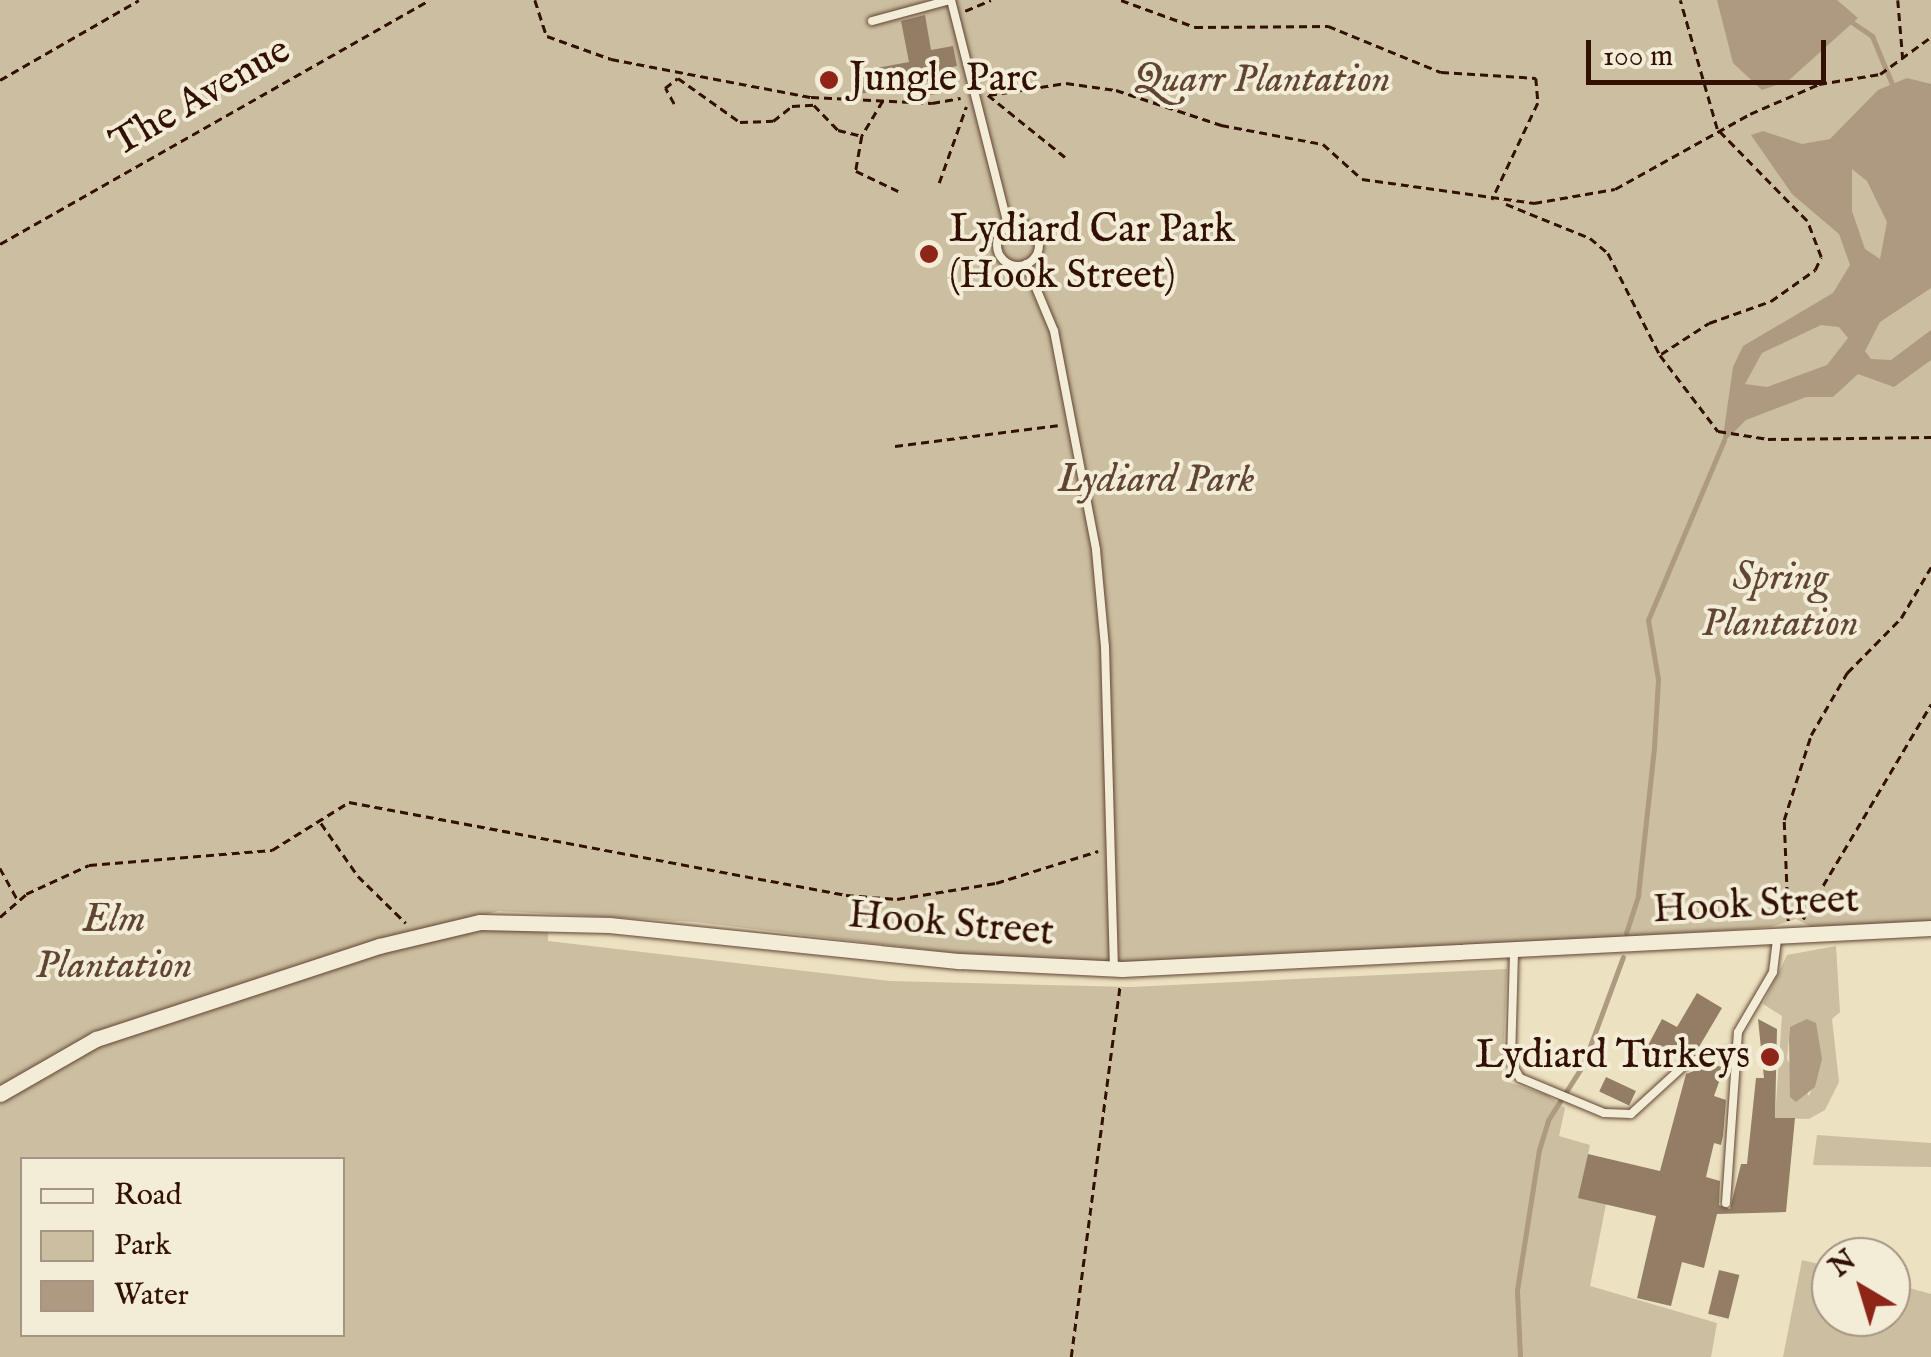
<!DOCTYPE html>
<style>
body{margin:0}
#map{position:relative;width:1931px;height:1357px;overflow:hidden;background:#ece1c1;font-family:"IM FELL English",serif}
div>[style]{position:absolute}
[style*='--x']{left:calc(var(--x)*1px);top:calc(var(--y)*1px);width:calc(var(--w)*1px);rotate:calc(var(--a)*1deg)}
.green>*{inset:0;background:#ccbea1}
.water>*{inset:0;background:#ad9a80}
.stream>*{height:5px;margin:-2.5px;padding:0 2.5px;transform-origin:2.5px;border-radius:2.5px;background:#ad9a80}
.building>*{inset:0;background:#937d65;transform-origin:0 0}
.path>*{height:2.5px;margin-top:-1.25px;transform-origin:0;background:repeating-linear-gradient(90deg,#321102 0 8px,transparent 0 13px)}
.roads{filter:drop-shadow(0 0 2px #604532) drop-shadow(0 0 2px #604532)}
.lane>*{height:8px;margin:-4px;padding:0 4px;transform-origin:4px;border-radius:4px;background:#f3ecd7}
.lane>.ring{margin:-4px;padding:0;box-sizing:content-box;background:none;border:8px solid #f3ecd7;border-radius:50%}
.street>*{height:15px;margin:-7.5px;padding:0 7.5px;transform-origin:7.5px;border-radius:7.5px;background:#f3ecd7}
.dots>*{width:28px;height:28px;translate:-50% -50%;box-sizing:border-box;border:5px solid #f3ecd7;border-radius:50%}
span{translate:-50% -50%;white-space:nowrap;text-align:center;line-height:1.15;-webkit-text-stroke:8px #f3ecd7;paint-order:stroke}
.poi-label{font-size:40px;color:#321102}
.left{translate:0 -50%;text-align:left}
.right{translate:-100% -50%;text-align:right}
.park-label{font-size:40px;color:#604532;font-style:italic}
.street-label{font-size:40px;color:#321102}
.legend{position:absolute;left:20px;top:1157px;width:325px;height:180px;box-sizing:border-box;background:#f3ecd7;border:2px solid #a69482;margin:0;padding:12px 18px;list-style:none;font-size:30px;color:#321102}
.legend li{display:flex;align-items:center;gap:20px;height:50px}
.legend b{width:50px;border:2px solid #a69482}
.north{position:absolute;left:1811px;top:1237px;width:100px;height:100px;box-sizing:border-box;background:#f3ecd7;border:2px solid #a69482;border-radius:50%;rotate:322deg;font-size:28px;font-weight:700;line-height:40px;text-align:center;color:#321102}
.north::after{content:'';display:block;margin:auto;width:35px;height:45px;background:#8f2418;clip-path:polygon(50% 0,100% 100%,50% 72%,0 100%)}
.scale{position:absolute;left:1586px;top:40px;width:240px;height:45px;box-sizing:border-box;border:5px solid #321102;border-top:0;padding-left:12px;font-size:30px;line-height:35px;white-space:nowrap;color:#321102;-webkit-text-stroke:8px #f3ecd7;paint-order:stroke}
</style>
<div id="map">
<div class="green">
<i style="clip-path:polygon(0 0,1931px 0,1931px 921px,1814px 928px,1796px 919px,1771px 927px,1531px 944px,1136px 963px,1013px 960px,695px 922px,498px 911px,92px 1034px,0 1086px)"></i>
<i style="clip-path:polygon(evenodd,501px 927px,548px 932px,548px 941px,890px 981px,1131px 987px,1507px 969px,1502px 1080px,1547px 1095px,1565px 1108px,1559px 1136px,1590px 1145px,1579px 1197px,1606px 1204px,1590px 1286px,1717px 1323px,1711px 1357px,0 1357px,0 1100px,56px 1061px,257px 987px,463px 928px,501px 927px,22px 1160px,342px 1160px,342px 1334px,22px 1334px,22px 1160px)"></i>
<i style="clip-path:polygon(evenodd,1836px 946px,1840px 1012px,1832px 1019px,1839px 1082px,1825px 1110px,1809px 1119px,1775px 1118px,1782px 1016px,1763px 1004px,1787px 955px,1836px 946px,1790px 1027px,1822px 1059px,1809px 1096px,1787px 1059px,1790px 1027px)"></i>
<i style="clip-path:polygon(1817px 1135px,1931px 1143px,1931px 1167px,1813px 1165px)"></i>
<i style="clip-path:polygon(1802px 1260px,1831px 1267px,1831px 1317px,1891px 1317px,1891px 1283px,1931px 1294px,1931px 1357px,1783px 1357px)"></i>
</div>
<div class="water">
<i style="clip-path:polygon(1717px 0,1837px 0,1858px 18px,1788px 81px,1762px 90px,1733px 63px)"></i>
<i style="clip-path:polygon(evenodd,1907px 78px,1931px 84px,1931px 288px,1880px 322px,1865px 351px,1871px 359px,1891px 360px,1931px 330px,1931px 360px,1894px 387px,1858px 374px,1833px 397px,1806px 397px,1746px 420px,1722px 444px,1733px 367px,1743px 346px,1833px 293px,1850px 265px,1839px 234px,1792px 194px,1751px 135px,1763px 131px,1802px 144px,1830px 139px,1878px 90px,1907px 78px,1852px 169px,1867px 181px,1887px 222px,1880px 259px,1865px 249px,1852px 211px,1852px 169px,1907px 78px,1821px 325px,1839px 327px,1848px 338px,1827px 365px,1767px 387px,1745px 384px,1762px 353px,1821px 325px)"></i>
<i style="clip-path:polygon(1807px 1019px,1816px 1023px,1822px 1059px,1815px 1087px,1796px 1102px,1790px 1097px,1789px 1039px,1790px 1027px)"></i>
</div>
<div class="stream">
<i style="--x:1850;--y:21;--w:27;--a:34"></i>
<i style="--x:1872;--y:36;--w:52;--a:67.4"></i>
<i style="--x:1626;--y:933;--w:40;--a:-72"></i>
<i style="--x:1638;--y:895;--w:149;--a:-83.8"></i>
<i style="--x:1654;--y:747;--w:68;--a:-86.6"></i>
<i style="--x:1658;--y:679;--w:60;--a:-99.6"></i>
<i style="--x:1648;--y:620;--w:195;--a:-67.1"></i>
<i style="--x:1520;--y:1357;--w:67;--a:-92.6"></i>
<i style="--x:1517;--y:1290;--w:142;--a:-81.1"></i>
<i style="--x:1539;--y:1150;--w:31;--a:-73"></i>
<i style="--x:1548;--y:1120;--w:65;--a:-57.5"></i>
<i style="--x:1583;--y:1065;--w:115;--a:-69.7"></i>
</div>
<div class="building">
<i style="clip-path:polygon(925px 15px,931px 50px,953px 46px,957px 66px,944px 69px,948px 92px,930px 95px,928px 81px,859px 94px,855px 72px,909px 62px,901px 21px)"></i>
<i style="clip-path:polygon(1697px 993px,1722px 1008px,1696px 1052px,1684px 1056px,1666px 1045px,1658px 1058px,1645px 1051px,1662px 1019px,1677px 1027px)"></i>
<i style="clip-path:polygon(1758px 1019px,1777px 1029px,1775px 1118px,1795px 1118px,1786px 1212px,1717px 1214px,1704px 1268px,1682px 1262px,1671px 1306px,1637px 1298px,1656px 1216px,1578px 1198px,1588px 1154px,1660px 1171px,1686px 1074px,1713px 1064px,1724px 1068px,1714px 1096px,1726px 1100px,1723px 1136px,1721px 1145px,1714px 1143px,1706px 1177px,1720px 1181px,1719px 1205px,1730px 1209px,1741px 1164px,1747px 1164px,1756px 1078px,1764px 1078px)"></i>
<i style="left:1606px;top:1077px;width:33px;height:16px;rotate:25deg"></i>
<i style="left:1719px;top:1270px;width:21px;height:45px;rotate:14deg"></i>
</div>
<div class="path">
<i style="--x:535;--y:0;--w:38;--a:72"></i>
<i style="--x:547;--y:36;--w:68;--a:19.8"></i>
<i style="--x:611;--y:59;--w:204;--a:10.8"></i>
<i style="--x:811;--y:97;--w:121;--a:2.8"></i>
<i style="--x:932;--y:103;--w:29;--a:-10"></i>
<i style="--x:1121;--y:0;--w:79;--a:20"></i>
<i style="--x:1195;--y:27;--w:133;--a:-0.4"></i>
<i style="--x:1328;--y:26;--w:122;--a:22.2"></i>
<i style="--x:1441;--y:72;--w:95;--a:3.6"></i>
<i style="--x:1536;--y:78;--w:25;--a:85"></i>
<i style="--x:1538;--y:103;--w:107;--a:115.4"></i>
<i style="--x:1898;--y:0;--w:59;--a:85.2"></i>
<i style="--x:965;--y:11;--w:28;--a:-23"></i>
<i style="--x:0;--y:80;--w:160;--a:-29.9"></i>
<i style="--x:988;--y:95;--w:99;--a:38.8"></i>
<i style="--x:989;--y:95;--w:78;--a:-8.9"></i>
<i style="--x:1066;--y:83;--w:50;--a:8"></i>
<i style="--x:1116;--y:90;--w:111;--a:18.4"></i>
<i style="--x:1221;--y:125;--w:104;--a:10.6"></i>
<i style="--x:1323;--y:144;--w:52;--a:41.9"></i>
<i style="--x:1362;--y:179;--w:174;--a:7.9"></i>
<i style="--x:1534;--y:203;--w:82;--a:-9.8"></i>
<i style="--x:1615;--y:189;--w:154;--a:-29.1"></i>
<i style="--x:1750;--y:114;--w:75;--a:-23.5"></i>
<i style="--x:1819;--y:84;--w:62;--a:-9.3"></i>
<i style="--x:1880;--y:74;--w:63;--a:-36"></i>
<i style="--x:883;--y:101;--w:41;--a:121"></i>
<i style="--x:862;--y:136;--w:36;--a:100"></i>
<i style="--x:856;--y:171;--w:47;--a:25.5"></i>
<i style="--x:674;--y:104;--w:18;--a:-119"></i>
<i style="--x:665;--y:88;--w:16;--a:-38"></i>
<i style="--x:678;--y:78;--w:76;--a:35.4"></i>
<i style="--x:740;--y:122;--w:33;--a:-2"></i>
<i style="--x:773;--y:121;--w:24;--a:-38"></i>
<i style="--x:792;--y:106;--w:22;--a:-3"></i>
<i style="--x:814;--y:105;--w:35;--a:46"></i>
<i style="--x:838;--y:130;--w:25;--a:14"></i>
<i style="--x:939;--y:183;--w:81;--a:-70.4"></i>
<i style="--x:1506;--y:204;--w:91;--a:22"></i>
<i style="--x:1590;--y:238;--w:23;--a:40"></i>
<i style="--x:1608;--y:253;--w:114;--a:63"></i>
<i style="--x:1660;--y:355;--w:96;--a:52.7"></i>
<i style="--x:1718;--y:431;--w:51;--a:9.1"></i>
<i style="--x:1768;--y:439;--w:163;--a:-0.7"></i>
<i style="--x:0;--y:244;--w:494;--a:-29.6"></i>
<i style="--x:1661;--y:354;--w:57;--a:-32.9"></i>
<i style="--x:1709;--y:323;--w:66;--a:-19.5"></i>
<i style="--x:1771;--y:301;--w:54;--a:-35.2"></i>
<i style="--x:1815;--y:270;--w:14;--a:-65"></i>
<i style="--x:1821;--y:257;--w:39;--a:-111"></i>
<i style="--x:1807;--y:221;--w:129;--a:-134.4"></i>
<i style="--x:1717;--y:129;--w:134;--a:-106"></i>
<i style="--x:895;--y:446;--w:164;--a:-7.3"></i>
<i style="--x:321;--y:823;--w:65;--a:55.1"></i>
<i style="--x:358;--y:876;--w:67;--a:44.4"></i>
<i style="--x:0;--y:868;--w:38;--a:61"></i>
<i style="--x:0;--y:917;--w:35;--a:-41"></i>
<i style="--x:26;--y:894;--w:69;--a:-24.7"></i>
<i style="--x:89;--y:865;--w:184;--a:-4.7"></i>
<i style="--x:272;--y:850;--w:91;--a:-31.9"></i>
<i style="--x:349;--y:802;--w:506;--a:10.6"></i>
<i style="--x:846;--y:895;--w:51;--a:4.5"></i>
<i style="--x:897;--y:899;--w:100;--a:-9.2"></i>
<i style="--x:996;--y:883;--w:107;--a:-17.4"></i>
<i style="--x:1803;--y:919;--w:250;--a:-59.2"></i>
<i style="--x:1788;--y:921;--w:101;--a:-92.3"></i>
<i style="--x:1784;--y:820;--w:89;--a:-72.4"></i>
<i style="--x:1811;--y:735;--w:72;--a:-59.9"></i>
<i style="--x:1847;--y:673;--w:77;--a:-45.5"></i>
<i style="--x:1901;--y:618;--w:59;--a:-59.5"></i>
<i style="--x:1071;--y:1357;--w:375;--a:-82.5"></i>
</div>
<div class="roads">
<div class="lane">
<i style="--x:951;--y:0;--w:233;--a:75.8"></i>
<i style="--x:872;--y:21;--w:81;--a:-15.1"></i>
<i class="ring" style="left:997px;top:224px;width:34px;height:34px"></i>
<i style="--x:1026;--y:264;--w:73;--a:67.3"></i>
<i style="--x:1054;--y:331;--w:223;--a:79.1"></i>
<i style="--x:1096;--y:550;--w:97;--a:84.7"></i>
<i style="--x:1105;--y:647;--w:322;--a:88.4"></i>
<i style="--x:1514;--y:953;--w:109;--a:91.6"></i>
<i style="--x:1511;--y:1062;--w:18;--a:61"></i>
<i style="--x:1520;--y:1078;--w:91;--a:22.6"></i>
<i style="--x:1604;--y:1113;--w:27;--a:2"></i>
<i style="--x:1631;--y:1114;--w:77;--a:-42.4"></i>
<i style="--x:1688;--y:1062;--w:50;--a:-12.7"></i>
<i style="--x:1726;--y:1203;--w:171;--a:-86"></i>
<i style="--x:1738;--y:1032;--w:69;--a:-59.7"></i>
<i style="--x:1773;--y:972;--w:35;--a:-83"></i>
</div>
<div class="street">
<i style="--x:0;--y:1094;--w:111;--a:-29.8"></i>
<i style="--x:96;--y:1039;--w:298;--a:-18.2"></i>
<i style="--x:379;--y:946;--w:104;--a:-13.4"></i>
<i style="--x:480;--y:922;--w:129;--a:1.3"></i>
<i style="--x:609;--y:925;--w:353;--a:5.9"></i>
<i style="--x:960;--y:961;--w:162;--a:2.8"></i>
<i style="--x:1122;--y:969;--w:810;--a:-2.9"></i>
</div>
</div>
<div class="dots">
<i style="left:829px;top:80px;background:#8f2418"></i>
<i style="left:929px;top:254px;background:#8f2418"></i>
<i style="left:1770px;top:1057px;background:#8f2418"></i>
</div>
<div class="poi-label">
<span class="left" style="left:849px;top:80px">Jungle Parc</span>
<span class="left" style="left:949px;top:254px">Lydiard Car Park<br>(Hook Street)</span>
<span class="right" style="left:1750px;top:1057px">Lydiard Turkeys</span>
</div>
<div class="park-label">
<span style="left:1262px;top:81px">Quarr Plantation</span>
<span style="left:1156px;top:481px">Lydiard Park</span>
<span style="left:1780px;top:602px">Spring<br>Plantation</span>
<span style="left:114px;top:944px">Elm<br>Plantation</span>
</div>
<div class="street-label">
<span style="left:201px;top:98px;rotate:-30deg">The Avenue</span>
<span style="left:1756px;top:906px;rotate:-3deg">Hook Street</span>
<span style="left:951px;top:925px;rotate:5deg">Hook Street</span>
</div>
<ul class="legend">
<li><b style="height:12px;background:#f3ecd7"></b>Road</li>
<li><b style="height:28px;background:#ccbea1"></b>Park</li>
<li><b style="height:28px;background:#ad9a80"></b>Water</li>
</ul>
<div class="north">N</div>
<div class="scale">100 m</div>
</div>
